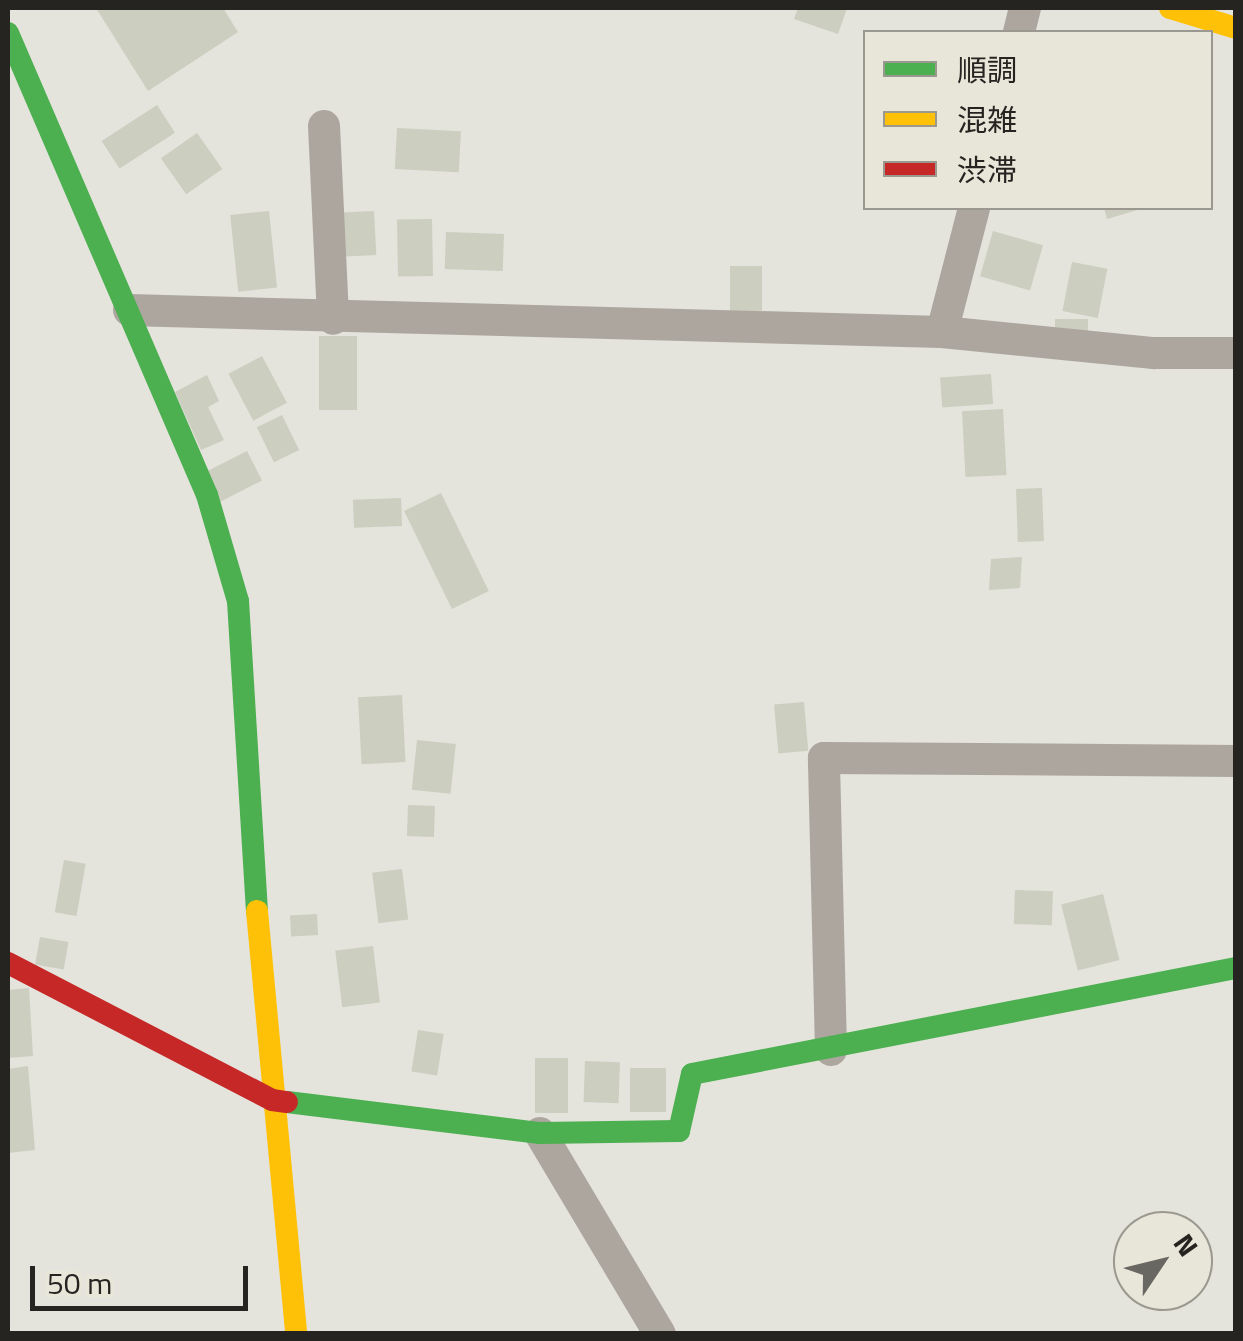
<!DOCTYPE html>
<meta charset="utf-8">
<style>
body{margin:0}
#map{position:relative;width:1243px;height:1341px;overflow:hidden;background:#e4e3dc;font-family:"Titillium Web","Noto Sans JP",sans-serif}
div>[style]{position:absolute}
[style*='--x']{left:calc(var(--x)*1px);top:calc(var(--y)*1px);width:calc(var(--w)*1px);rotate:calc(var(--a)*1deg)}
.building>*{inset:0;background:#cccec0;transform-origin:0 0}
.street>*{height:32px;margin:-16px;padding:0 16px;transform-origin:16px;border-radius:16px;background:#aca69f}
.fast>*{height:22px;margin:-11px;padding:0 11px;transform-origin:11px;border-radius:11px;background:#4caf50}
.slow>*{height:22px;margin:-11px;padding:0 11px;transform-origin:11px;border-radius:11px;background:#ffc107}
.jam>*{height:22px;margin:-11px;padding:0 11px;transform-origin:11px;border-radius:11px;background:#c62828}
span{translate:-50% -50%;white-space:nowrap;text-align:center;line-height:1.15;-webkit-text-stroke:8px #e8e5d9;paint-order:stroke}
.frame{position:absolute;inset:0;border:10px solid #252420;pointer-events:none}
.legend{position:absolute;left:863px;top:30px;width:350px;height:180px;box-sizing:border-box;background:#e8e5d9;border:2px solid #9a988f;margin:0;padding:12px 18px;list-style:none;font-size:30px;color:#252420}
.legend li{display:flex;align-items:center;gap:20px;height:50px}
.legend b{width:50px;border:2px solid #9a988f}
.north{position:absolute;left:1113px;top:1211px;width:100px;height:100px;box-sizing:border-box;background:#e8e5d9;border:2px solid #9a988f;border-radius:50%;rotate:55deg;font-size:28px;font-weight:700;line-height:40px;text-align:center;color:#252420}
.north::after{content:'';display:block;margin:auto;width:35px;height:45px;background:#686762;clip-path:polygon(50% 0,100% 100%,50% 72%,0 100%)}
.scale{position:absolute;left:30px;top:1266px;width:218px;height:45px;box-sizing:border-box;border:5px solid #252420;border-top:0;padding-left:12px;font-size:30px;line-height:35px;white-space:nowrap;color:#252420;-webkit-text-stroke:8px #e8e5d9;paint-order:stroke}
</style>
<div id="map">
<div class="building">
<i style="clip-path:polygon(96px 8px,223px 8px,238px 32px,148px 91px)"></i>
<i style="clip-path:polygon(798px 8px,847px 8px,838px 34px,794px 19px)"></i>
<i style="left:157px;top:105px;width:33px;height:66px;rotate:57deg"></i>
<i style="left:397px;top:128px;width:64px;height:41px;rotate:3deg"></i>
<i style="left:197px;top:133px;width:44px;height:44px;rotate:55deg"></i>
<i style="clip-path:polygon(1104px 208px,1141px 208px,1141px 209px,1107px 219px)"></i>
<i style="left:269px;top:211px;width:77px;height:39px;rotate:84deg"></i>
<i style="left:374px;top:211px;width:44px;height:31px;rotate:87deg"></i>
<i style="left:432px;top:219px;width:57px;height:35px;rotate:89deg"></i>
<i style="left:993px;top:231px;width:52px;height:47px;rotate:16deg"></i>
<i style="left:446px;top:232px;width:58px;height:37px;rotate:2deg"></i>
<i style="left:1072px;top:262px;width:36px;height:50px;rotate:11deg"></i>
<i style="left:730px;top:266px;width:32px;height:45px"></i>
<i style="left:1088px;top:319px;width:17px;height:33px;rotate:90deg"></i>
<i style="left:357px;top:336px;width:74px;height:38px;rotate:90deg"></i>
<i style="left:262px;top:356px;width:53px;height:38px;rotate:62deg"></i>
<i style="left:991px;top:374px;width:30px;height:51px;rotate:86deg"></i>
<i style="clip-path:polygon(207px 375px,219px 401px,208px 407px,224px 440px,201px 450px,175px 392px)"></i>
<i style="left:1003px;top:409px;width:66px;height:41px;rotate:87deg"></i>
<i style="left:282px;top:415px;width:39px;height:28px;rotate:64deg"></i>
<i style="left:247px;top:451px;width:33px;height:47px;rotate:63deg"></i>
<i style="left:1042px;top:488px;width:53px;height:26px;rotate:88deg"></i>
<i style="left:441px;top:493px;width:109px;height:41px;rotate:64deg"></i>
<i style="left:401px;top:498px;width:28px;height:48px;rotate:88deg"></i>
<i style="clip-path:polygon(1022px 557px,1020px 588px,989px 590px,991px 559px)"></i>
<i style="left:402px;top:695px;width:67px;height:44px;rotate:87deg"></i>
<i style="left:804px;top:702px;width:49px;height:30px;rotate:85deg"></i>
<i style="left:417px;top:740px;width:39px;height:50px;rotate:6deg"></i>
<i style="left:435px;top:806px;width:31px;height:27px;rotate:92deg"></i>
<i style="left:64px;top:860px;width:22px;height:53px;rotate:10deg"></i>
<i style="left:402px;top:869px;width:51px;height:30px;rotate:83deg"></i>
<i style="left:1015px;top:890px;width:38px;height:34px;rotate:2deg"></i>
<i style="left:1103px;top:894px;width:68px;height:43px;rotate:76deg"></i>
<i style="left:317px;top:914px;width:21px;height:27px;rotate:87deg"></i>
<i style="left:40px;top:937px;width:29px;height:28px;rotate:10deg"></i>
<i style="left:373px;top:946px;width:57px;height:38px;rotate:83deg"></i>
<i style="clip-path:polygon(29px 988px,33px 1056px,8px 1058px,8px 990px)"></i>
<i style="left:418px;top:1030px;width:26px;height:42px;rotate:9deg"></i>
<i style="left:535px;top:1058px;width:33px;height:55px"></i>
<i style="left:585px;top:1061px;width:35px;height:41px;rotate:2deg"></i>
<i style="clip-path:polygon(28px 1066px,35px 1150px,8px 1153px,8px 1069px)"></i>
<i style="left:666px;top:1068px;width:44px;height:36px;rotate:90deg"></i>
</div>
<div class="street">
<i style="--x:1019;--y:32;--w:25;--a:-76"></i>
<i style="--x:324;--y:126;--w:193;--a:87.3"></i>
<i style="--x:129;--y:310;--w:813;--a:1.55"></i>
<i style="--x:942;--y:332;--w:213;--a:5.7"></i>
<i style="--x:1154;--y:353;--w:82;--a:0"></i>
<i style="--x:942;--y:332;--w:128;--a:-75.5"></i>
<i style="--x:831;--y:1050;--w:292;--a:-91.4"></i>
<i style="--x:824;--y:758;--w:412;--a:0.4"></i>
<i style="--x:540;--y:1133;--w:234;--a:59.2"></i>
</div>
<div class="fast">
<i style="--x:8;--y:33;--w:503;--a:66.7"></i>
<i style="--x:207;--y:495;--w:110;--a:73.7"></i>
<i style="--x:238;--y:601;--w:311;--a:86.5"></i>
<i style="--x:287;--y:1102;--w:255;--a:7"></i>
<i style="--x:540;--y:1133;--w:139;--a:-0.8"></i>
<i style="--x:679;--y:1131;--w:58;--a:-77.2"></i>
<i style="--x:692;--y:1074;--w:554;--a:-11.03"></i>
</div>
<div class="slow">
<i style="--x:1170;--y:8;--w:69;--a:16.9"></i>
<i style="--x:257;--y:911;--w:425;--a:84.7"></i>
</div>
<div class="jam">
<i style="--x:8;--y:963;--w:297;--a:27.4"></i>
<i style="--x:272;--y:1100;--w:15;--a:8"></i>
</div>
<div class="frame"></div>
<ul class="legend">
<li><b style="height:12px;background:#4caf50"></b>順調</li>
<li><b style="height:12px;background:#ffc107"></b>混雑</li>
<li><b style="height:12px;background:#c62828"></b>渋滞</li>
</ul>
<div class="north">N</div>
<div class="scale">50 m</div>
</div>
